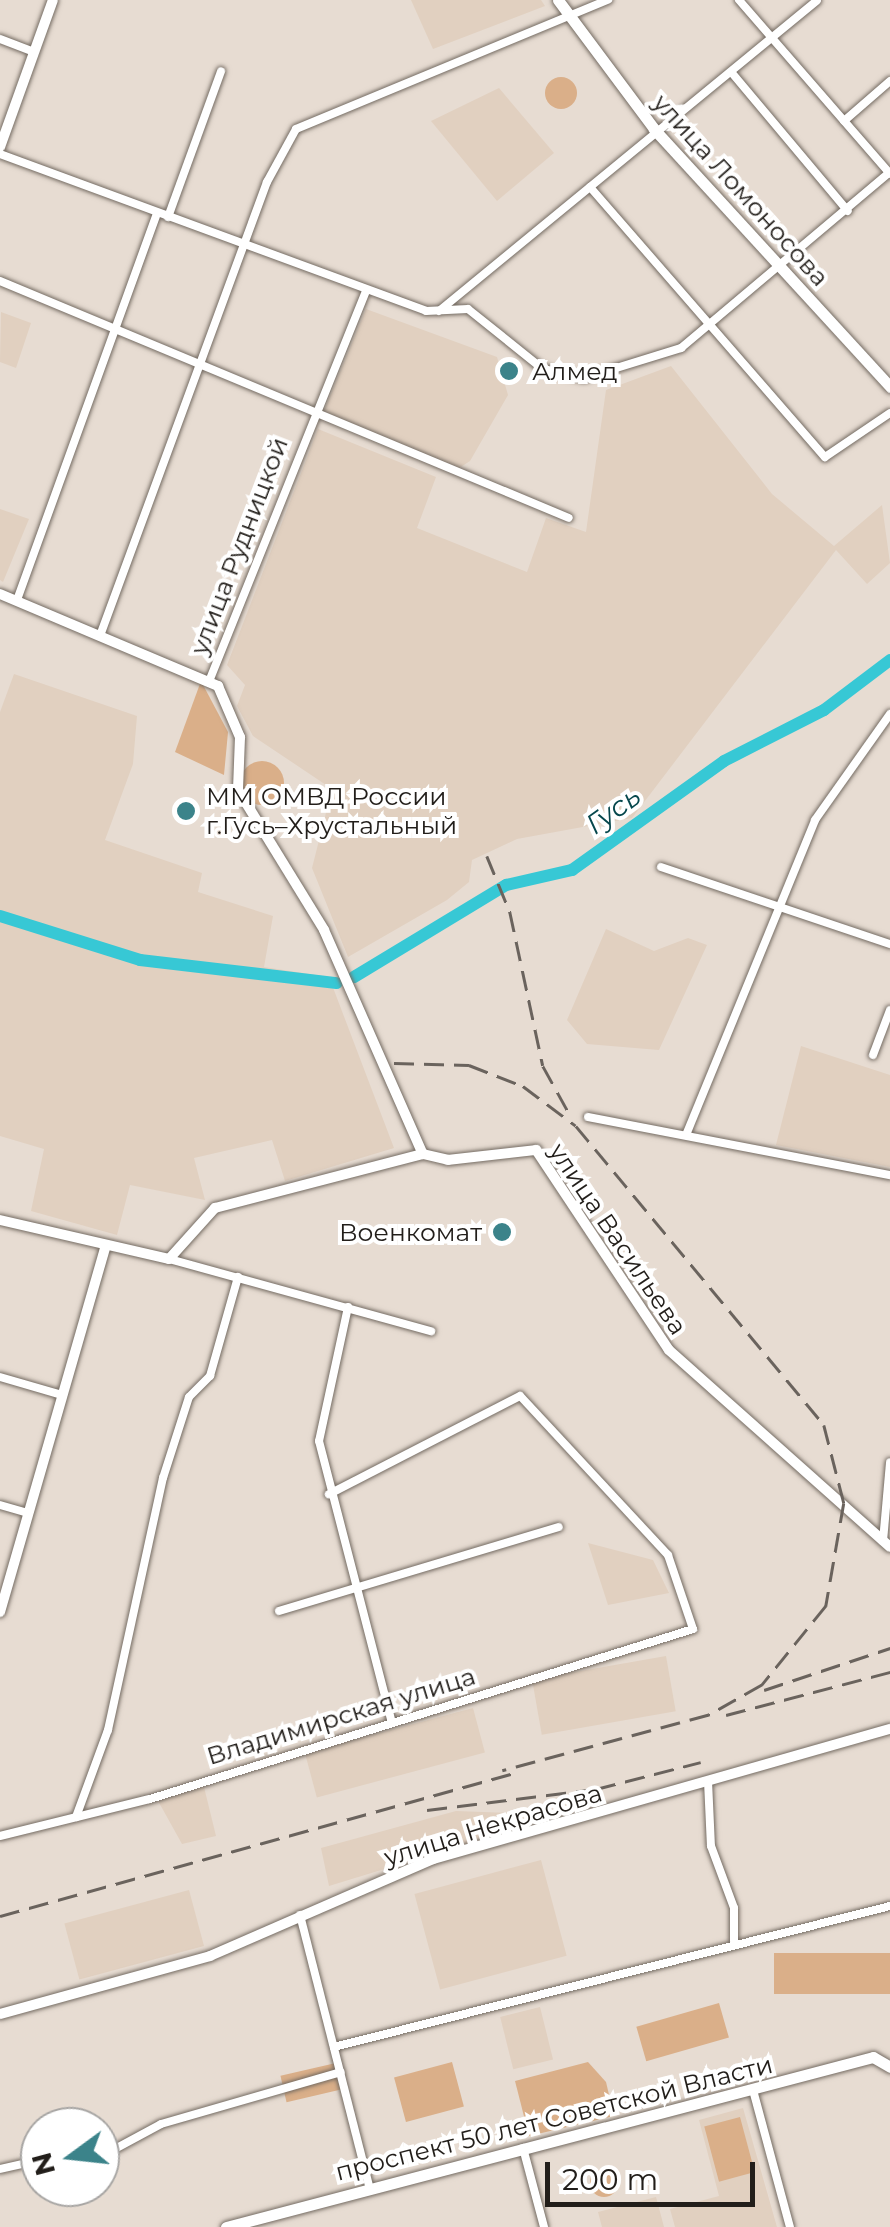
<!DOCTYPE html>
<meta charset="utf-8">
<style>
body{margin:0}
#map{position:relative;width:890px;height:2227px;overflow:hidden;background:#e7dcd2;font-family:Montserrat,sans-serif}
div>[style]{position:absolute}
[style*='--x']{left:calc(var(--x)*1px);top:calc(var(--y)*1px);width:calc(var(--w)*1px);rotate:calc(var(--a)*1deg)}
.built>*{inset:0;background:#e1d0c0;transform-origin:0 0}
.green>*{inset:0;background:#daaf89;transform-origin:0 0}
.round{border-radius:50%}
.river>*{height:12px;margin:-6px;padding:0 6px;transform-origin:6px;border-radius:6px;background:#37c8d5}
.roads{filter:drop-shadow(0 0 2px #746b62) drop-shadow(0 0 2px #746b62)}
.minor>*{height:8px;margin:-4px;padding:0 4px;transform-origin:4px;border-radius:4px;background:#fff}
.tertiary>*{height:10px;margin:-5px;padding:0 5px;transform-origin:5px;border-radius:5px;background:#fff}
.secondary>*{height:11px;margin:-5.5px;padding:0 5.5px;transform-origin:5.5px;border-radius:5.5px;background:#fff}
.rail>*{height:2.5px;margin-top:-1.25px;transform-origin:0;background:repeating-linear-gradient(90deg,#6a635d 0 20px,transparent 0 30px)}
.dots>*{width:28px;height:28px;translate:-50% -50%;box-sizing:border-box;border:5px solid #fff;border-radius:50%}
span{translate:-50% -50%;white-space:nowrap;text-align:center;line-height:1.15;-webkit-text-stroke:8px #fff;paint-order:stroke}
.street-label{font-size:25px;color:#221e1a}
.poi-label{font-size:25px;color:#221e1a}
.left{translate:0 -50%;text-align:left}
.right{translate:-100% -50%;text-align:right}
.water-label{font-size:28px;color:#06474c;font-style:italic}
.north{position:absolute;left:20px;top:2107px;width:100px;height:100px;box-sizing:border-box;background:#fff;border:2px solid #a7a5a3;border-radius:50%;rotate:255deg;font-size:28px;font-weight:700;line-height:40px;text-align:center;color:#221e1a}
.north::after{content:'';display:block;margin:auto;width:35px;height:45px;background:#3b838a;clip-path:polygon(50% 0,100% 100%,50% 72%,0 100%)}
.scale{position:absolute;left:545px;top:2162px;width:210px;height:45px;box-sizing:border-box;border:5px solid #221e1a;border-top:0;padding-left:12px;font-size:30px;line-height:35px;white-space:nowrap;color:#221e1a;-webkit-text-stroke:8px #fff;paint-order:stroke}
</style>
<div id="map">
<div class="built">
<i style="clip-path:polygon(411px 0,541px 0,545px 6px,433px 49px)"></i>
<i style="clip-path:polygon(499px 88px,554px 153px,497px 201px,431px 121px)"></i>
<i style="clip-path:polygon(366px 309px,497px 357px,508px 395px,470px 461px,456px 470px,324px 411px)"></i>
<i style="clip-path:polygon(1px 312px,31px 323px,16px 368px,0 362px)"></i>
<i style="clip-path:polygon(671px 366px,772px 494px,834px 546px,882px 505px,890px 563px,867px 584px,836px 550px,632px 818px,517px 839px,472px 860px,469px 882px,447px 900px,348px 957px,312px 868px,332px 789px,253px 736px,237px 706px,245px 685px,227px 665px,318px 429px,436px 477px,417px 528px,527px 572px,546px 518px,586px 532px,606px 390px)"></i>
<i style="clip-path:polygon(0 509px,29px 519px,3px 582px,0 580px)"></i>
<i style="clip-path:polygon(14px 674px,137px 716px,133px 764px,105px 840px,202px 873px,198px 892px,273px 916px,264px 967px,329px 977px,394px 1148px,285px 1181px,272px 1140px,194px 1158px,205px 1200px,130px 1185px,117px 1235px,31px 1211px,44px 1149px,0 1136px,0 712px)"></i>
<i style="clip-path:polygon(606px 929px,654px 951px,688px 938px,707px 945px,659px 1050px,587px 1044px,567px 1020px)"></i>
<i style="clip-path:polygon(801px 1046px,890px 1075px,890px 1167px,776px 1145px)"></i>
<i style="clip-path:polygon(588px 1543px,653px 1560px,669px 1593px,608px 1605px)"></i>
<i style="left:666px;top:1656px;width:56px;height:136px;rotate:80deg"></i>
<i style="left:473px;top:1708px;width:46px;height:174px;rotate:75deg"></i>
<i style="clip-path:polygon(204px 1787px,216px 1836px,182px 1844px,157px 1799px)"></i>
<i style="clip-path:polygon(456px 1811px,512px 1813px,515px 1829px,329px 1886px,321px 1848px)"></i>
<i style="left:541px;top:1860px;width:99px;height:131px;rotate:75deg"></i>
<i style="left:189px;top:1890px;width:58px;height:129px;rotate:75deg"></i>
<i style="left:540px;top:2007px;width:54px;height:41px;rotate:76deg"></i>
<i style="clip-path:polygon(743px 2108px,777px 2227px,675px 2227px,670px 2209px,719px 2196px,699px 2120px)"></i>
<i style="clip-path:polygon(656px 2197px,664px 2227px,602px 2227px,598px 2212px)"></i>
</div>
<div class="green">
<i class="round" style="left:545px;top:77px;width:32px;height:32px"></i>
<i style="clip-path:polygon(201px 681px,228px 732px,224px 775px,175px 752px)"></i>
<i class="round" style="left:240px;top:761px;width:44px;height:44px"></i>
<i style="left:890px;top:1953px;width:41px;height:116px;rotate:90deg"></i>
<i style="left:719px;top:2003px;width:36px;height:86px;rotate:74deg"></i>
<i style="left:452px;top:2062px;width:46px;height:60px;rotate:75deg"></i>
<i style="clip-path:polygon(588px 2062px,606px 2082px,614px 2116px,529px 2136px,515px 2081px)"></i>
<i style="left:336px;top:2063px;width:27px;height:57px;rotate:77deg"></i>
<i style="left:740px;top:2117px;width:57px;height:37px;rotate:75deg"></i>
<i class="round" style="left:590px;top:2169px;width:28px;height:28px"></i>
</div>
<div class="river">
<i style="--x:0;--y:916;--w:147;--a:17.4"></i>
<i style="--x:140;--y:960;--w:198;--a:6.7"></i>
<i style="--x:354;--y:977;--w:178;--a:-31.2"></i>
<i style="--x:506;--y:885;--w:68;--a:-12.8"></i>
<i style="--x:572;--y:870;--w:187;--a:-35.6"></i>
<i style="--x:724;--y:761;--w:112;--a:-27"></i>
<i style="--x:824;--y:710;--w:83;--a:-37.1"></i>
</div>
<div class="roads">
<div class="minor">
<i style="--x:739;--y:0;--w:230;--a:49"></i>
<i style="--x:0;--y:39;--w:36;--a:21"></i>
<i style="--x:732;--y:73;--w:180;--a:50"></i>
<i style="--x:844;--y:121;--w:61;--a:-41"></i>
<i style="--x:0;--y:154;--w:454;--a:20.2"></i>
<i style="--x:426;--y:311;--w:42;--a:-2.7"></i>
<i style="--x:468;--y:309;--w:96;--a:38.7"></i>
<i style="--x:543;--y:369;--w:42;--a:12.4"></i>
<i style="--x:584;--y:378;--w:102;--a:-17.2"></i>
<i style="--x:681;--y:348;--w:272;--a:-40.1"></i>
<i style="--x:590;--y:187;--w:358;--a:49"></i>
<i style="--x:825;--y:457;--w:78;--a:-34.1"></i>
<i style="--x:168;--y:217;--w:155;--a:-70"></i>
<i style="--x:0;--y:281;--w:616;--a:22.61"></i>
<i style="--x:439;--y:311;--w:489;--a:-39.4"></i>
<i style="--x:17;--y:600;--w:411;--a:-70.1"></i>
<i style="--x:101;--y:633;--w:481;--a:-69.8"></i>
<i style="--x:267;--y:182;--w:60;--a:-61.3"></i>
<i style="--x:296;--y:129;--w:338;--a:-22.5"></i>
<i style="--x:210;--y:679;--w:418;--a:-68.1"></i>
<i style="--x:661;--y:867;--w:242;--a:18.6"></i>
<i style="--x:873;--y:1055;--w:48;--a:-69.3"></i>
<i style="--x:588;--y:1117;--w:308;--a:10.9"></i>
<i style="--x:686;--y:1135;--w:340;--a:-67.7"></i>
<i style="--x:815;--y:820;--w:130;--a:-54.7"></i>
<i style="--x:169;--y:1259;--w:272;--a:15.4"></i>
<i style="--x:348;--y:1307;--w:137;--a:102.2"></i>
<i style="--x:319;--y:1441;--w:288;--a:75.5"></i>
<i style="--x:0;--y:1377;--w:65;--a:16.2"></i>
<i style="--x:0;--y:1505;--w:29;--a:16"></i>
<i style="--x:883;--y:1541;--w:79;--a:-84.9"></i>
<i style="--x:279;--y:1611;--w:292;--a:-16.7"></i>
<i style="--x:708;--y:1781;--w:65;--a:87.4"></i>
<i style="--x:711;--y:1846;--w:66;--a:69.6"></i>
<i style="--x:734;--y:1908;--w:33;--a:90"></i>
<i style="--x:76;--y:1817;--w:93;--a:-69.8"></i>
<i style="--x:108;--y:1730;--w:258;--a:-77.7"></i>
<i style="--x:163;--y:1478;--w:85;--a:-72.2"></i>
<i style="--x:189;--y:1397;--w:30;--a:-45"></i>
<i style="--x:210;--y:1376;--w:103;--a:-74.2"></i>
<i style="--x:0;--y:1836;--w:154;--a:-13.9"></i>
<i style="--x:150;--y:1799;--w:569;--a:-17.38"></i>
<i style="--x:693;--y:1629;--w:78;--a:-108.7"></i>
<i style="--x:668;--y:1555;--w:217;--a:-132.9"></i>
<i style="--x:520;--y:1396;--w:215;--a:152.8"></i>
<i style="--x:300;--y:1915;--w:283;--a:75.7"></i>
<i style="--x:334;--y:2047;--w:574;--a:-14.23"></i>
<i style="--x:753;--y:2090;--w:142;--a:74.9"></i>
<i style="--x:523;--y:2148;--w:82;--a:75.1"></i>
<i style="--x:100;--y:2157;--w:69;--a:-28.4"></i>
<i style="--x:161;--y:2124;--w:187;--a:-16.1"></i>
<i style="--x:0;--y:2169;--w:41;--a:-12.7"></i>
</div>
<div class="tertiary">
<i style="--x:0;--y:147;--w:156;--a:-70.2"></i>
<i style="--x:0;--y:594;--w:237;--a:22.9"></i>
<i style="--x:218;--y:686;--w:56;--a:66.7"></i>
<i style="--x:240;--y:737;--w:53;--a:92.2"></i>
<i style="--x:238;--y:790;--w:164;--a:58.4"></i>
<i style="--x:324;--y:930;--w:245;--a:66.2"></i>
<i style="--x:423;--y:1154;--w:26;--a:13"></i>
<i style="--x:448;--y:1160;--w:89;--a:-6.5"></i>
<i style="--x:536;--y:1150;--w:240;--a:56.4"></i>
<i style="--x:669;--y:1350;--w:296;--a:41.7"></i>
<i style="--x:0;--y:1220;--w:173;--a:13"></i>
<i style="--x:169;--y:1259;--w:69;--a:-48"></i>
<i style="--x:215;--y:1208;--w:215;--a:-14.6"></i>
<i style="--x:0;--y:1612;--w:379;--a:-73.9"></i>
<i style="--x:0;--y:2014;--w:218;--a:-15.4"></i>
<i style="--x:210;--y:1956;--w:243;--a:-23.5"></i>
<i style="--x:433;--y:1859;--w:475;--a:-15.9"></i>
</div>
<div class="secondary">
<i style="--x:558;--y:0;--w:161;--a:53.3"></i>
<i style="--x:654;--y:129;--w:350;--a:47.5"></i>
<i style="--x:226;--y:2227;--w:669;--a:-14.72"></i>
<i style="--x:873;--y:2057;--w:20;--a:30"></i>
</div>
</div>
<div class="rail">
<i style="--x:487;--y:856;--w:61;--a:67.7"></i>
<i style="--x:510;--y:912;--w:157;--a:77.9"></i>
<i style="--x:543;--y:1066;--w:56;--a:61.1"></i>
<i style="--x:394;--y:1063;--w:75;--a:1.5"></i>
<i style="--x:469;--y:1065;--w:58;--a:21.3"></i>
<i style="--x:523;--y:1086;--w:66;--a:37"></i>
<i style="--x:576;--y:1126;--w:388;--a:50.3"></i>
<i style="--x:824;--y:1425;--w:81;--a:75.6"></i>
<i style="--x:844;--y:1503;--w:105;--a:99.9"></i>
<i style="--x:826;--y:1606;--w:102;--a:129"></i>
<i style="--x:762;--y:1685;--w:61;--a:150.5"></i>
<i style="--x:709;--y:1715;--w:214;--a:164.9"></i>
<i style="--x:764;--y:1690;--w:133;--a:-18.4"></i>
<i style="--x:726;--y:1715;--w:170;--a:-14.7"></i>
<i style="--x:427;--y:1810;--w:170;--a:-7.1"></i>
<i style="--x:596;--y:1789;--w:108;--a:-14.4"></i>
<i style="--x:0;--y:1916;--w:538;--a:-15.54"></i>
</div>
<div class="dots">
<i style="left:509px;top:371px;background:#3b838a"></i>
<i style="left:186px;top:811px;background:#3b838a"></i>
<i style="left:502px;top:1232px;background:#3b838a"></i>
</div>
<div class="street-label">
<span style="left:741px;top:190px;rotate:48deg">улица Ломоносова</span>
<span style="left:239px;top:546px;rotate:-69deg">улица Рудницкой</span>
<span style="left:618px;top:1239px;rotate:56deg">улица Васильева</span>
<span style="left:341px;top:1716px;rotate:-17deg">Владимирская улица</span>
<span style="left:493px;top:1825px;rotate:-17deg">улица Некрасова</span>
<span style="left:554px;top:2118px;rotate:-14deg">проспект 50 лет Советской Власти</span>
</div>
<div class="poi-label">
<span class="left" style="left:532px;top:371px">Алмед</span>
<span class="left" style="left:206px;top:811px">ММ ОМВД России<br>г.Гусь–Хрустальный</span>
<span class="right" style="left:482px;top:1232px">Военкомат</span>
</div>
<div class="water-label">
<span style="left:613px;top:810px;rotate:-36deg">Гусь</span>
</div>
<div class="north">N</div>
<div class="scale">200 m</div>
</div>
